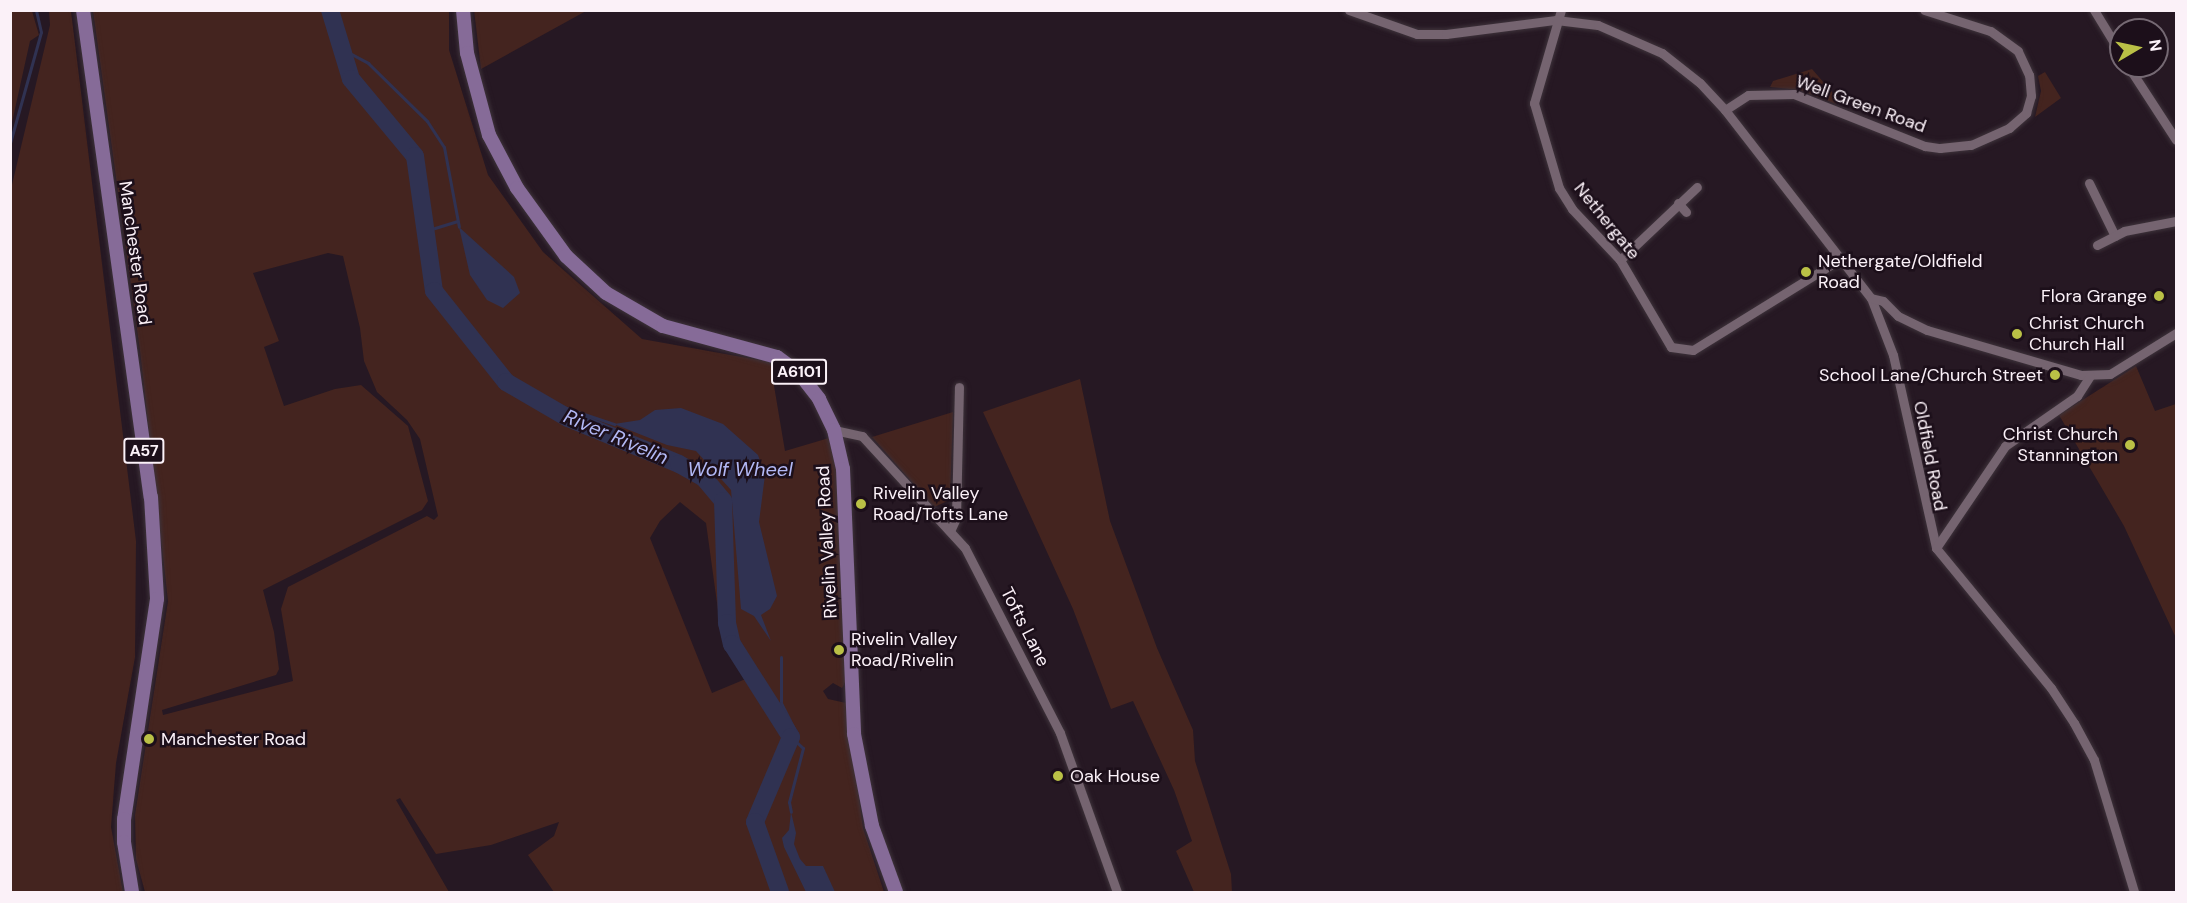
<!DOCTYPE html>
<style>
body{margin:0}
#map{position:relative;width:2187px;height:903px;overflow:hidden;background:#261823;font-family:"DM Sans",sans-serif}
div>[style]{position:absolute}
[style*='--x']{left:calc(var(--x)*1px);top:calc(var(--y)*1px);width:calc(var(--w)*1px);rotate:calc(var(--a)*1deg)}
.green>*{inset:0;background:#44241f}
.water>*{inset:0;background:#303252}
.stream>*{height:3px;margin:-1.5px;padding:0 1.5px;transform-origin:1.5px;border-radius:1.5px;background:#303252}
.river>*{height:18px;margin:-9px;padding:0 9px;transform-origin:9px;border-radius:9px;background:#303252}
.roads{filter:drop-shadow(0 0 2px #3e333b) drop-shadow(0 0 2px #3e333b)}
.street>*{height:9px;margin:-4.5px;padding:0 4.5px;transform-origin:4.5px;border-radius:4.5px;background:#756470}
.primary>*{height:14px;margin:-7px;padding:0 7px;transform-origin:7px;border-radius:7px;background:#866b98}
.dots>*{width:16px;height:16px;translate:-50% -50%;box-sizing:border-box;border:3px solid #1c0f1a;border-radius:50%}
span{translate:-50% -50%;white-space:nowrap;text-align:center;line-height:1.15;-webkit-text-stroke:5px #1c0f1a;paint-order:stroke}
.shield-label span{padding:2px 4px;background:#1c0f1a;border:2px solid;border-radius:4px;-webkit-text-stroke-width:0}
.shield-label{font-size:16px;color:#fbf1f8;font-weight:700}
.street-label{font-size:18px;color:#fbf1f8}
.poi-label{font-size:18px;color:#fbf1f8}
.left{translate:0 -50%;text-align:left}
.right{translate:-100% -50%;text-align:right}
.water-label{font-size:20px;color:#b2b8f5;font-style:italic}
.frame{position:absolute;inset:0;border:12px solid #fbf1f8;pointer-events:none}
.north{position:absolute;left:2109px;top:18px;width:60px;height:60px;box-sizing:border-box;background:#1c0f1a;border:2px solid #756973;border-radius:50%;rotate:81deg;font-size:16px;font-weight:700;line-height:24px;text-align:center;color:#fbf1f8}
.north::after{content:'';display:block;margin:auto;width:21px;height:27px;background:#bac046;clip-path:polygon(50% 0,100% 100%,50% 72%,0 100%)}
</style>
<div id="map">
<div class="green">
<i style="clip-path:polygon(11px 10px,32px 11px,39px 35px,30px 41px,11px 127px)"></i>
<i style="clip-path:polygon(474px 10px,586px 10px,586px 11px,481px 69px)"></i>
<i style="clip-path:polygon(49px 11px,71px 11px,136px 541px,135px 657px,116px 763px,111px 827px,123px 892px,11px 892px,10px 193px,50px 25px)"></i>
<i style="clip-path:polygon(evenodd,93px 11px,449px 11px,449px 50px,488px 175px,543px 252px,642px 339px,770px 362px,785px 451px,829px 438px,836px 469px,846px 681px,842px 688px,833px 683px,823px 691px,828px 699px,846px 703px,863px 828px,884px 892px,554px 892px,528px 855px,554px 836px,559px 822px,491px 845px,436px 854px,400px 798px,396px 800px,449px 892px,145px 892px,136px 859px,135px 815px,168px 601px,140px 351px,93px 11px,328px 253px,343px 256px,360px 328px,364px 361px,377px 392px,407px 420px,420px 439px,438px 516px,434px 520px,427px 516px,288px 587px,281px 609px,293px 681px,163px 715px,162px 710px,276px 675px,279px 669px,274px 632px,263px 590px,422px 510px,428px 501px,408px 426px,361px 385px,335px 389px,284px 406px,264px 347px,279px 341px,253px 273px,328px 253px,93px 11px,680px 502px,706px 523px,721px 632px,748px 678px,712px 693px,650px 538px,660px 521px,680px 502px)"></i>
<i style="clip-path:polygon(1812px 69px,1838px 99px,1836px 104px,1799px 90px,1770px 87px,1773px 81px)"></i>
<i style="clip-path:polygon(2045px 72px,2061px 98px,2035px 117px,2041px 91px,2038px 76px)"></i>
<i style="clip-path:polygon(2136px 366px,2155px 411px,2176px 404px,2176px 638px,2124px 526px,2059px 415px)"></i>
<i style="clip-path:polygon(1080px 379px,1110px 521px,1157px 648px,1193px 730px,1195px 761px,1231px 874px,1232px 892px,1194px 892px,1176px 851px,1192px 841px,1174px 790px,1133px 701px,1111px 709px,1073px 609px,983px 412px)"></i>
<i style="clip-path:polygon(953px 412px,950px 500px,934px 507px,872px 437px)"></i>
</div>
<div class="water">
<i style="clip-path:polygon(459px 227px,514px 277px,520px 293px,503px 308px,487px 300px,470px 275px)"></i>
<i style="clip-path:polygon(681px 408px,723px 424px,758px 455px,765px 475px,759px 522px,777px 596px,770px 609px,761px 615px,771px 641px,754px 616px,741px 609px,731px 490px,696px 451px,667px 445px,614px 424px,640px 420px,655px 410px)"></i>
<i style="clip-path:polygon(791px 812px,796px 833px,794px 844px,800px 859px,806px 866px,823px 866px,835px 892px,806px 892px,784px 847px,782px 838px,789px 830px)"></i>
</div>
<div class="stream">
<i style="--x:342;--y:49;--w:30;--a:28"></i>
<i style="--x:368;--y:63;--w:83;--a:44.5"></i>
<i style="--x:427;--y:121;--w:31;--a:57"></i>
<i style="--x:444;--y:147;--w:81;--a:79.4"></i>
<i style="--x:10;--y:143;--w:115;--a:-74.4"></i>
<i style="--x:41;--y:32;--w:23;--a:-103"></i>
<i style="--x:425;--y:231;--w:34;--a:-17"></i>
<i style="--x:558;--y:412;--w:9;--a:-27"></i>
<i style="--x:566;--y:408;--w:51;--a:18.4"></i>
<i style="--x:781;--y:657;--w:46;--a:90"></i>
<i style="--x:781;--y:703;--w:33;--a:63"></i>
<i style="--x:796;--y:732;--w:7;--a:135"></i>
<i style="--x:791;--y:737;--w:16;--a:43"></i>
<i style="--x:803;--y:748;--w:56;--a:104.5"></i>
<i style="--x:789;--y:802;--w:10;--a:79"></i>
</div>
<div class="river">
<i style="--x:330;--y:10;--w:72;--a:73.1"></i>
<i style="--x:351;--y:79;--w:100;--a:50.3"></i>
<i style="--x:415;--y:156;--w:136;--a:82"></i>
<i style="--x:434;--y:291;--w:116;--a:51.6"></i>
<i style="--x:506;--y:382;--w:72;--a:30.1"></i>
<i style="--x:568;--y:418;--w:120;--a:22.5"></i>
<i style="--x:679;--y:464;--w:29;--a:29"></i>
<i style="--x:704;--y:478;--w:30;--a:50"></i>
<i style="--x:723;--y:501;--w:122;--a:88.1"></i>
<i style="--x:727;--y:623;--w:22;--a:77"></i>
<i style="--x:732;--y:644;--w:110;--a:57.6"></i>
<i style="--x:791;--y:737;--w:92;--a:113"></i>
<i style="--x:755;--y:822;--w:74;--a:70.3"></i>
</div>
<div class="roads">
<div class="street">
<i style="--x:1349;--y:10;--w:72;--a:19.4"></i>
<i style="--x:1417;--y:34;--w:29;--a:0"></i>
<i style="--x:1446;--y:34;--w:111;--a:-7.3"></i>
<i style="--x:1556;--y:20;--w:42;--a:6.8"></i>
<i style="--x:1598;--y:25;--w:70;--a:23.6"></i>
<i style="--x:1662;--y:53;--w:48;--a:38.3"></i>
<i style="--x:1700;--y:83;--w:37;--a:47"></i>
<i style="--x:1725;--y:110;--w:238;--a:52.2"></i>
<i style="--x:1871;--y:298;--w:61;--a:68.9"></i>
<i style="--x:1893;--y:355;--w:198;--a:77.4"></i>
<i style="--x:1936;--y:548;--w:181;--a:50.6"></i>
<i style="--x:2051;--y:688;--w:42;--a:56.7"></i>
<i style="--x:2074;--y:723;--w:42;--a:61.6"></i>
<i style="--x:2094;--y:760;--w:138;--a:73.1"></i>
<i style="--x:1561;--y:10;--w:97;--a:106.2"></i>
<i style="--x:1534;--y:103;--w:89;--a:73.6"></i>
<i style="--x:1559;--y:188;--w:25;--a:58"></i>
<i style="--x:1572;--y:209;--w:70;--a:46.7"></i>
<i style="--x:1620;--y:260;--w:101;--a:59.6"></i>
<i style="--x:1671;--y:347;--w:22;--a:8"></i>
<i style="--x:1693;--y:350;--w:175;--a:-31.7"></i>
<i style="--x:2094;--y:10;--w:52;--a:58.5"></i>
<i style="--x:2128;--y:66;--w:88;--a:57"></i>
<i style="--x:1725;--y:110;--w:27;--a:-33"></i>
<i style="--x:1748;--y:95;--w:46;--a:-1.2"></i>
<i style="--x:1794;--y:94;--w:141;--a:21.7"></i>
<i style="--x:1925;--y:146;--w:15;--a:8"></i>
<i style="--x:1940;--y:148;--w:31;--a:-6"></i>
<i style="--x:1971;--y:145;--w:42;--a:-24.1"></i>
<i style="--x:2009;--y:128;--w:23;--a:-41"></i>
<i style="--x:2026;--y:113;--w:18;--a:-74"></i>
<i style="--x:2031;--y:96;--w:21;--a:-95"></i>
<i style="--x:2029;--y:75;--w:26;--a:-115"></i>
<i style="--x:2018;--y:51;--w:34;--a:-144"></i>
<i style="--x:1990;--y:31;--w:69;--a:-162.3"></i>
<i style="--x:2089;--y:183;--w:59;--a:63.9"></i>
<i style="--x:1678;--y:203;--w:12;--a:48"></i>
<i style="--x:2097;--y:245;--w:30;--a:-27"></i>
<i style="--x:2124;--y:231;--w:53;--a:-10.9"></i>
<i style="--x:1620;--y:260;--w:106;--a:-43.5"></i>
<i style="--x:1871;--y:298;--w:12;--a:14"></i>
<i style="--x:1883;--y:301;--w:21;--a:45"></i>
<i style="--x:1898;--y:316;--w:32;--a:26"></i>
<i style="--x:1927;--y:330;--w:160;--a:16.3"></i>
<i style="--x:2081;--y:375;--w:29;--a:-2"></i>
<i style="--x:2110;--y:374;--w:78;--a:-31.8"></i>
<i style="--x:834;--y:430;--w:29;--a:12"></i>
<i style="--x:862;--y:436;--w:152;--a:47.4"></i>
<i style="--x:965;--y:548;--w:208;--a:62.8"></i>
<i style="--x:1060;--y:733;--w:169;--a:70.3"></i>
<i style="--x:950;--y:531;--w:14;--a:-65"></i>
<i style="--x:956;--y:518;--w:131;--a:-88.7"></i>
<i style="--x:1936;--y:548;--w:123;--a:-55.9"></i>
<i style="--x:2005;--y:446;--w:88;--a:-34.8"></i>
<i style="--x:2077;--y:396;--w:24;--a:-57"></i>
</div>
<div class="primary">
<i style="--x:83;--y:10;--w:492;--a:82.1"></i>
<i style="--x:151;--y:497;--w:102;--a:86.6"></i>
<i style="--x:157;--y:599;--w:222;--a:98.5"></i>
<i style="--x:124;--y:819;--w:23;--a:90"></i>
<i style="--x:124;--y:842;--w:51;--a:80.9"></i>
<i style="--x:463;--y:10;--w:43;--a:84.7"></i>
<i style="--x:467;--y:53;--w:85;--a:75"></i>
<i style="--x:489;--y:135;--w:60;--a:62.2"></i>
<i style="--x:517;--y:188;--w:84;--a:54.2"></i>
<i style="--x:566;--y:256;--w:54;--a:42.8"></i>
<i style="--x:606;--y:293;--w:66;--a:30.1"></i>
<i style="--x:663;--y:326;--w:118;--a:15.2"></i>
<i style="--x:777;--y:357;--w:27;--a:36"></i>
<i style="--x:799;--y:373;--w:33;--a:52"></i>
<i style="--x:819;--y:399;--w:34;--a:64"></i>
<i style="--x:834;--y:430;--w:40;--a:77"></i>
<i style="--x:843;--y:469;--w:265;--a:87.6"></i>
<i style="--x:854;--y:734;--w:94;--a:78.9"></i>
<i style="--x:872;--y:826;--w:70;--a:70"></i>
</div>
</div>
<div class="dots">
<i style="left:1806px;top:272px;background:#bac046"></i>
<i style="left:2159px;top:296px;background:#bac046"></i>
<i style="left:2017px;top:334px;background:#bac046"></i>
<i style="left:2055px;top:375px;background:#bac046"></i>
<i style="left:2130px;top:445px;background:#bac046"></i>
<i style="left:861px;top:504px;background:#bac046"></i>
<i style="left:839px;top:650px;background:#bac046"></i>
<i style="left:149px;top:739px;background:#bac046"></i>
<i style="left:1058px;top:776px;background:#bac046"></i>
</div>
<div class="shield-label">
<span style="left:799px;top:372px">A6101</span>
<span style="left:144px;top:451px">A57</span>
</div>
<div class="street-label">
<span style="left:1861px;top:104px;rotate:20deg">Well Green Road</span>
<span style="left:1607px;top:221px;rotate:51deg">Nethergate</span>
<span style="left:135px;top:253px;rotate:82deg">Manchester Road</span>
<span style="left:1930px;top:456px;rotate:79deg">Oldfield Road</span>
<span style="left:827px;top:542px;rotate:-93deg">Rivelin Valley Road</span>
<span style="left:1025px;top:627px;rotate:63deg">Tofts Lane</span>
</div>
<div class="poi-label">
<span class="left" style="left:1818px;top:272px">Nethergate/Oldfield<br>Road</span>
<span class="right" style="left:2147px;top:296px">Flora Grange</span>
<span class="left" style="left:2029px;top:334px">Christ Church<br>Church Hall</span>
<span class="right" style="left:2043px;top:375px">School Lane/Church Street</span>
<span class="right" style="left:2118px;top:445px">Christ Church<br>Stannington</span>
<span class="left" style="left:873px;top:504px">Rivelin Valley<br>Road/Tofts Lane</span>
<span class="left" style="left:851px;top:650px">Rivelin Valley<br>Road/Rivelin</span>
<span class="left" style="left:161px;top:739px">Manchester Road</span>
<span class="left" style="left:1070px;top:776px">Oak House</span>
</div>
<div class="water-label">
<span style="left:616px;top:437px;rotate:23deg">River Rivelin</span>
<span style="left:740px;top:469px">Wolf Wheel</span>
</div>
<div class="frame"></div>
<div class="north">N</div>
</div>
